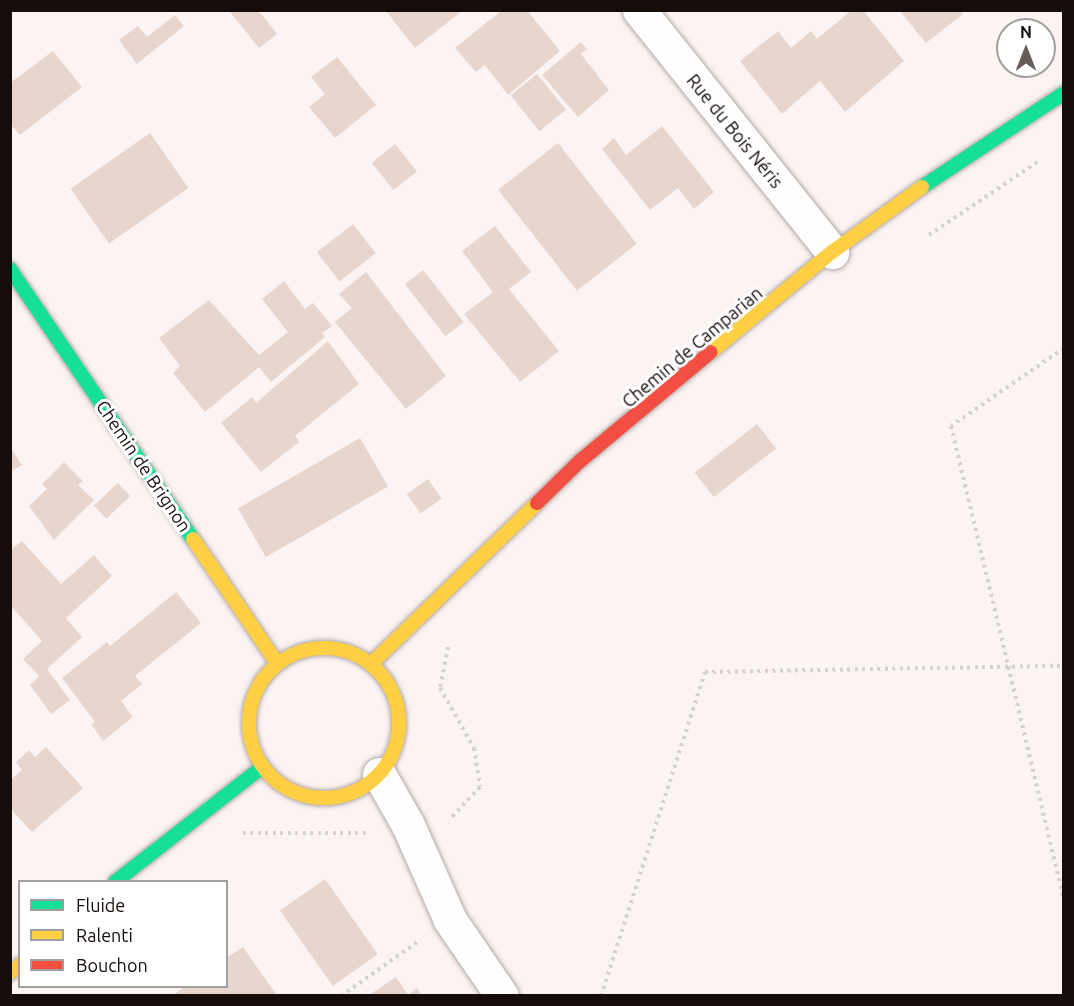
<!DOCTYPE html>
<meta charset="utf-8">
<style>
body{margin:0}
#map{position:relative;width:1074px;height:1006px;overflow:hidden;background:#fcf4f2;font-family:Ubuntu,sans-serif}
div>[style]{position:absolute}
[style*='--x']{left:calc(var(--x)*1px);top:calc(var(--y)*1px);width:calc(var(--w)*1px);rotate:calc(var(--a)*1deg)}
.building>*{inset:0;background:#e7d6ce;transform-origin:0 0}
.path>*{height:4px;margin-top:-2px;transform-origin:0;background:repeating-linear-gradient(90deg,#d4d1d1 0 3px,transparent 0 7.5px)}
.roads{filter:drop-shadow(0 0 2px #b3aaa8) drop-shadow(0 0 2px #b3aaa8)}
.street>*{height:33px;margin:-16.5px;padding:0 16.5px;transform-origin:16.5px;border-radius:16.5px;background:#fffdfd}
.fast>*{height:14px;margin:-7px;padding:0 7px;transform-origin:7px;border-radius:7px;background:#16e098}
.slow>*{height:14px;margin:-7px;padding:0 7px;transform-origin:7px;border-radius:7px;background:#ffcf43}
.slow>.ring{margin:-7px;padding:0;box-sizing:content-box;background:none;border:14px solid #ffcf43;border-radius:50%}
.jam>*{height:14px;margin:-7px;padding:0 7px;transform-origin:7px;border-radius:7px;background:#f24e42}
span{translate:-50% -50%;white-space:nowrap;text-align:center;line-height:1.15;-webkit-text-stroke:6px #fff;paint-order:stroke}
.street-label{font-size:18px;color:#160c0a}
.frame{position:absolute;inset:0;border:12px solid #160c0a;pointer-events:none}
.legend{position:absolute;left:18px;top:880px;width:210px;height:108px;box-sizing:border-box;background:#fff;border:2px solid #a29e9d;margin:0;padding:8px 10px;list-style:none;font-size:18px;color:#160c0a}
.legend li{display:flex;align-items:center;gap:12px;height:30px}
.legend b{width:30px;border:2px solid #a29e9d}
.north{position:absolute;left:996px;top:18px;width:60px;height:60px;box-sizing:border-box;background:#fff;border:2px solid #a29e9d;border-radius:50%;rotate:0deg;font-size:16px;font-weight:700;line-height:24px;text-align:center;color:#160c0a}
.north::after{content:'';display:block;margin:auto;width:21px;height:27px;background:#665d5b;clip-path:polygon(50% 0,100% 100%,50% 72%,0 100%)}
</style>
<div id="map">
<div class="building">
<i style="clip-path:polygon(258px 10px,277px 34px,259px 48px,230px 12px)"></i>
<i style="clip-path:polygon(385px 10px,459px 10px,461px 12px,415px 48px)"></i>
<i style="clip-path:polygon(502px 10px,527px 10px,560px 51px,508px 95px,485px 65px,476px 72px,455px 48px)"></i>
<i style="clip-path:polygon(852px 10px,863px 10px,904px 61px,845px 112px,820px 81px,782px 114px,740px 61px,778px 31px,791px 48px,811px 31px,817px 39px)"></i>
<i style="clip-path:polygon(899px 10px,960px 10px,963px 14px,926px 43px)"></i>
<i style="clip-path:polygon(175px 15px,184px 26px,137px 64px,119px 40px,138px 26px,147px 37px)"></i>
<i style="clip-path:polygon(581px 42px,587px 49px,581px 54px,609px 90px,578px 117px,542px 75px)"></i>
<i style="clip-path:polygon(53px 51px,82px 87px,20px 135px,10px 124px,10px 83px)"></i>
<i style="clip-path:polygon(337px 57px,376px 105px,335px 138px,309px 107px,325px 94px,311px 77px)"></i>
<i style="left:537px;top:74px;width:46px;height:34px;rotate:51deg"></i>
<i style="clip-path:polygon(662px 126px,714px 192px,694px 209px,678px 188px,650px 210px,602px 149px,614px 138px,626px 155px)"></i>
<i style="left:150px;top:133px;width:67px;height:97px;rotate:55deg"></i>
<i style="left:558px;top:143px;width:128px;height:76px;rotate:52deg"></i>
<i style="left:395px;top:144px;width:35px;height:30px;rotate:51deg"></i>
<i style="left:353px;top:224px;width:37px;height:46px;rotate:52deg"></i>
<i style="clip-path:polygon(495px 226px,531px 272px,509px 289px,559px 351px,520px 382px,464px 314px,493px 292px,462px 251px)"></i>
<i style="left:423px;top:270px;width:66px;height:23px;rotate:52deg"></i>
<i style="clip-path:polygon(366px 272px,446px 376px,406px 409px,335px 322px,352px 308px,339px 294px)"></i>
<i style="clip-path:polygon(284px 281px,305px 309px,313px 303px,332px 326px,322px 333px,325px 337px,271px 382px,259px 367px,205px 412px,173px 373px,180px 366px,159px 338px,209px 300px,259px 355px,288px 332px,262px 299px)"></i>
<i style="clip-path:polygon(328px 341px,359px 384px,295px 436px,299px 442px,261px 472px,221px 423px,252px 397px,256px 403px)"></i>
<i style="left:757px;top:424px;width:31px;height:79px;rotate:52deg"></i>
<i style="left:360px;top:438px;width:56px;height:141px;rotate:60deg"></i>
<i style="clip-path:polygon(10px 447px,22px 465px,10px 472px)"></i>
<i style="clip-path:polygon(64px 462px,83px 481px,78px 485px,94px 500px,54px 540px,29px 506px,47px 489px,42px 484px)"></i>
<i style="left:428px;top:479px;width:24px;height:26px;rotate:55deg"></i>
<i style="left:118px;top:483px;width:18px;height:33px;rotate:47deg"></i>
<i style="clip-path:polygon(22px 541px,61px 584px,94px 555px,112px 576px,66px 618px,82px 637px,47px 669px,70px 700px,51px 714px,30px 685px,39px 676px,23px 659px,42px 641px,10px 605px,10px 550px)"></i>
<i style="clip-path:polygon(176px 592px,201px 623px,135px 676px,142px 684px,121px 701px,133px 717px,103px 741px,91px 724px,95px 722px,62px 678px,107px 642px,110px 646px)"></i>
<i style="clip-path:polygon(46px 747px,83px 788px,32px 832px,10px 808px,10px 780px,22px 770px,16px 762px,29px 750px,35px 757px)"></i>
<i style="left:325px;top:879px;width:92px;height:55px;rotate:55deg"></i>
<i style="clip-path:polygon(243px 947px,276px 994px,172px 996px,185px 986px,226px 986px,226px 958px)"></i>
<i style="clip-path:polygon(396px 977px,408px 995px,417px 988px,422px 996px,368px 996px)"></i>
</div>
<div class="path">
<i style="--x:929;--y:235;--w:134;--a:-34"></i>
<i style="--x:1064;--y:348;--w:137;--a:145.4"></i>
<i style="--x:951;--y:426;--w:486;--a:76.6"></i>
<i style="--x:448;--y:647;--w:42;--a:101"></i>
<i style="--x:440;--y:688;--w:69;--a:60.5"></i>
<i style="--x:474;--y:748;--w:39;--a:81"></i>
<i style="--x:480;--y:787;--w:45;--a:133.2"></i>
<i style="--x:243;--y:833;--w:125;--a:0"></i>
<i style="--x:341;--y:996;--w:95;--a:-35.2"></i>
<i style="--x:601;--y:996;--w:340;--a:-72.2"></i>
<i style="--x:705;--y:672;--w:359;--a:-1"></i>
</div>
<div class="roads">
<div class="street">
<i style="--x:639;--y:10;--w:310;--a:51.4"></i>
<i style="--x:379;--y:774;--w:59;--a:60.4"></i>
<i style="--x:408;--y:825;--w:104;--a:66.1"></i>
<i style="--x:450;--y:920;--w:92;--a:55.6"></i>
</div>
<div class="fast">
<i style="--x:922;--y:187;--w:170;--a:-33.5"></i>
<i style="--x:10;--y:269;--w:326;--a:55.9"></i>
<i style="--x:115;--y:882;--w:187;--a:-38"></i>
</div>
<div class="slow">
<i style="--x:711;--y:352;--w:157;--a:-39.6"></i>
<i style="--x:832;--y:252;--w:111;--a:-35.8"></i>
<i style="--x:193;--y:539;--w:150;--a:55.9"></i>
<i class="ring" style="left:249px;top:648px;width:136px;height:136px"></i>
<i style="--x:371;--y:664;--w:231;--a:-44.1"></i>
<i style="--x:10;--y:973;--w:13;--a:-39"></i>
</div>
<div class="jam">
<i style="--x:537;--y:503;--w:60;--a:-44.3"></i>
<i style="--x:580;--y:461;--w:170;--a:-39.8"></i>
</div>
</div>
<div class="street-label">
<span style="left:735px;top:131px;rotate:51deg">Rue du Bois Néris</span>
<span style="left:692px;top:347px;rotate:-40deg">Chemin de Camparian</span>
<span style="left:144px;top:466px;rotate:56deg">Chemin de Brignon</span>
</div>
<div class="frame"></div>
<ul class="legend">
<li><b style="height:8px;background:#16e098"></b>Fluide</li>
<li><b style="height:8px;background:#ffcf43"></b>Ralenti</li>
<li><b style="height:8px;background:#f24e42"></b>Bouchon</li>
</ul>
<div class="north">N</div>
</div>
